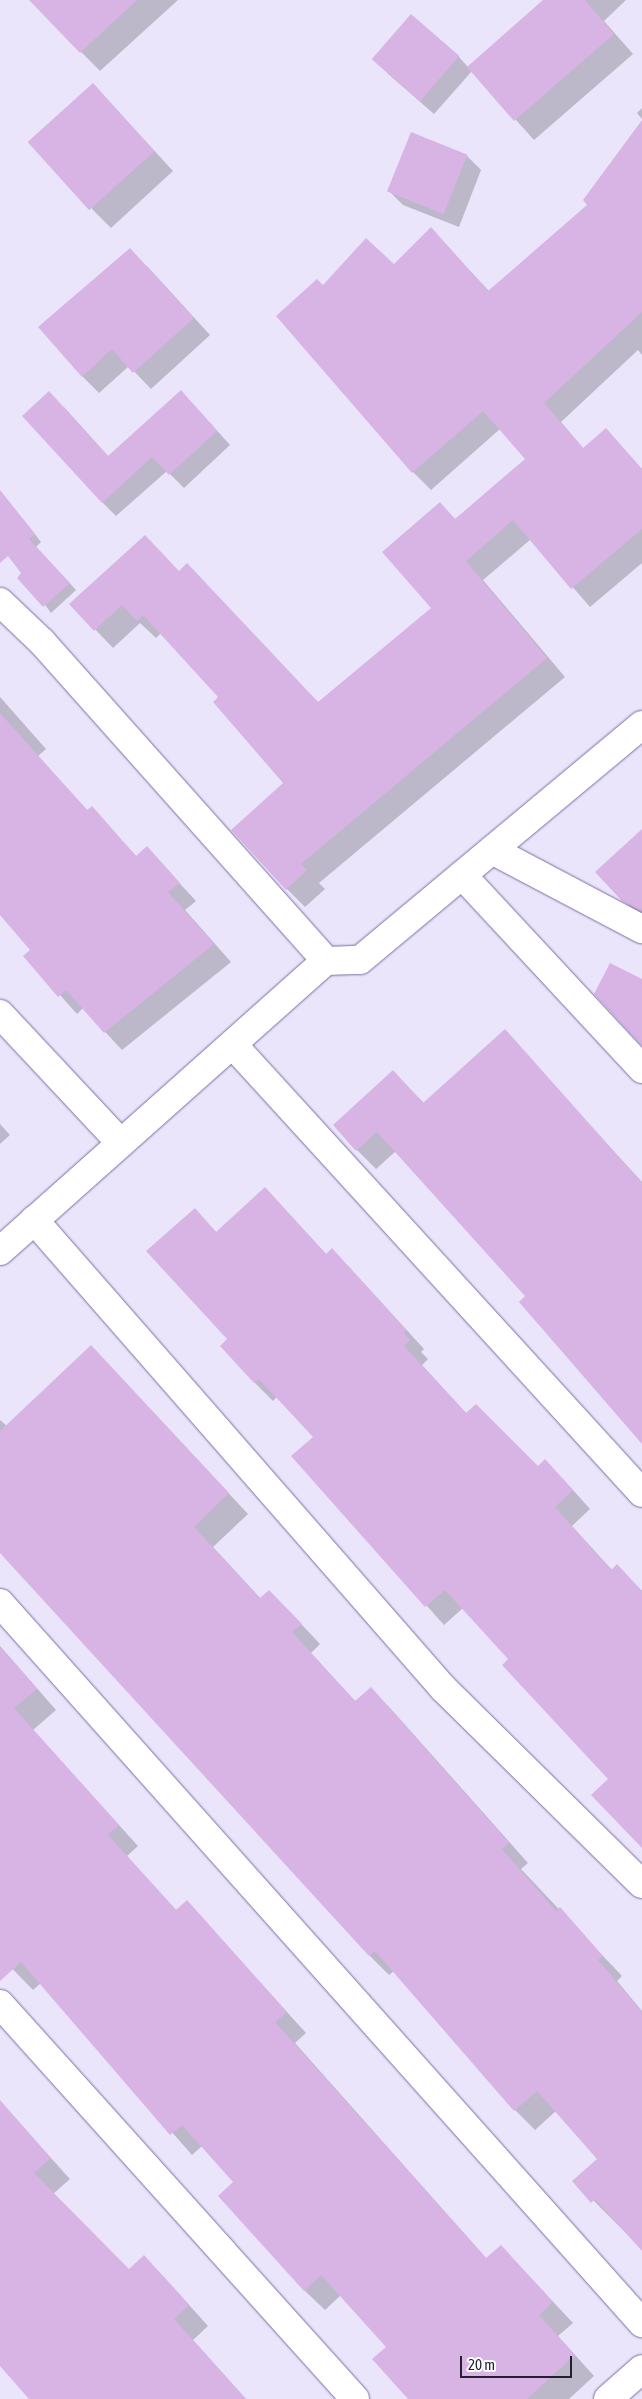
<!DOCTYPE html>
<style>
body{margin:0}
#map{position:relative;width:642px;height:2399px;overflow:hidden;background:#ebe5fc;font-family:"Asap Condensed",sans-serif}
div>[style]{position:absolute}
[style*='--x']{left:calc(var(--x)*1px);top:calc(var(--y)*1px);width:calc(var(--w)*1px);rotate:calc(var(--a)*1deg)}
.shadow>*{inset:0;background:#0003}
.building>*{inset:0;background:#d7b4e4;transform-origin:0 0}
.roads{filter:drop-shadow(0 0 1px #7d6fa0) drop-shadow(0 0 1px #7d6fa0)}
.minor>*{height:28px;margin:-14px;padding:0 14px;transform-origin:14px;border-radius:14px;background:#fff}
span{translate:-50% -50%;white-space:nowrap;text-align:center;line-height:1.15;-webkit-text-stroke:5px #fff;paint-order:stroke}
.scale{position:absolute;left:460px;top:2356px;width:112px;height:22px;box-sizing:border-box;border:2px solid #251f33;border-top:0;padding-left:6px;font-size:15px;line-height:18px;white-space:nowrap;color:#251f33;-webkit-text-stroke:4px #fff;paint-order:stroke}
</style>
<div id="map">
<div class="shadow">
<i style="clip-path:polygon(30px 0,178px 0,100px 71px)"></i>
<i style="clip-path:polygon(545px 0,626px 0,604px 21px,633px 54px,534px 140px,472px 71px,434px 114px,387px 73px,458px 56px,468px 67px)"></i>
<i style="clip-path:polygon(93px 84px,173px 171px,111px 228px,92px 209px)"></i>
<i style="clip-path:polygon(642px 108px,642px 119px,637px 113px)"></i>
<i style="clip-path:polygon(642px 122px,642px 355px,638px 350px,561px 422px,584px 449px,606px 430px,642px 469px,642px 563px,590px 607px,531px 539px,483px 580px,565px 677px,319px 883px,325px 889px,305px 907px,287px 889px,285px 783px,220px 697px,161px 633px,156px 638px,140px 623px,113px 648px,71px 604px,179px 572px,319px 703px,432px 608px,440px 504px,456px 520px,527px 460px,500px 429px,431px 490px,413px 472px,323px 287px,394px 265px,431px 229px,489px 291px,589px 205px)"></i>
<i style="clip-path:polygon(467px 156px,481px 170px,459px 227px,403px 205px,389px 191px)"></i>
<i style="clip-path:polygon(147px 266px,210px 335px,151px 389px,129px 366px,99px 393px,82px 376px)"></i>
<i style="clip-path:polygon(63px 406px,109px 457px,195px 406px,230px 445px,184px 488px,167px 471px,116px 516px,102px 502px)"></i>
<i style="clip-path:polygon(0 508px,23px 519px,41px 542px,36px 547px,76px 590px,51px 613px,0 544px)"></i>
<i style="clip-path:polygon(0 697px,46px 749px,38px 756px,88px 811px,92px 808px,137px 857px,147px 848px,196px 901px,185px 910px,231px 962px,122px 1050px,83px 1008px,77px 1014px,25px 956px,32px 950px,0 885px)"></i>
<i style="clip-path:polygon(642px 831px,642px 919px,623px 900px)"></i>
<i style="clip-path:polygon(504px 1031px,642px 1182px,642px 1440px,527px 1296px,396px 1151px,376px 1169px,357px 1150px,393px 1072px,424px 1103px)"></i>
<i style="clip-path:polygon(0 1124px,10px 1135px,0 1144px)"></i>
<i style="clip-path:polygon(265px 1188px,327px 1255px,332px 1250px,350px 1268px,424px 1349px,421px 1352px,428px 1359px,422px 1365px,467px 1414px,538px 1468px,563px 1479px,590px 1509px,572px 1526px,612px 1570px,617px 1566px,642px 1591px,642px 1846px,610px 1779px,510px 1659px,463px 1608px,444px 1625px,293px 1456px,314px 1437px,277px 1397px,273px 1401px,254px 1382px,228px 1339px,195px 1210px,217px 1233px)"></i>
<i style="clip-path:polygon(111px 1367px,248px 1514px,213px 1547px,261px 1599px,289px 1611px,320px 1644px,311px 1653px,356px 1702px,371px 1689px,391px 1709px,528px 1863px,521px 1869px,622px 1976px,617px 1981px,642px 2011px,642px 2249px,574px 2181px,599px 2159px,556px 2111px,535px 2130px,515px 2110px,394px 1971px,389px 1975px,370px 1956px,0 1551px,0 1420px,7px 1426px)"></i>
<i style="clip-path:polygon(0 1646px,56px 1710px,33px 1730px,138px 1846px,127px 1856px,177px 1911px,187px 1902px,306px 2033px,295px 2043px,487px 2259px,501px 2246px,573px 2323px,558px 2336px,594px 2376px,569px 2399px,409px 2399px,388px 2347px,341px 2295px,325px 2310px,304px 2290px,235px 2182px,202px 2146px,192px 2155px,41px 1983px,33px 1990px,0 1956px)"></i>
<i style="clip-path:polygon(11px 2114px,70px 2179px,53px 2194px,129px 2271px,144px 2257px,164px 2277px,208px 2326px,193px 2340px,246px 2399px,31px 2399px,0 2364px,0 2122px)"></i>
</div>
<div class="building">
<i style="clip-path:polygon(29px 0,137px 0,80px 53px)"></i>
<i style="clip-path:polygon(543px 0,585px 0,614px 34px,514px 121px,467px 67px)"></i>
<i style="left:411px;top:14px;width:64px;height:60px;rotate:41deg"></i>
<i style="left:93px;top:83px;width:92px;height:88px;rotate:48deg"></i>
<i style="clip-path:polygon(642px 120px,642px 312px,544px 403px,583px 448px,606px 428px,642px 469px,642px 529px,571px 589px,513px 520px,466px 561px,547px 658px,301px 864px,307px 870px,286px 890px,231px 830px,283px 783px,213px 702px,218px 697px,143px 615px,137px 621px,122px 605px,94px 631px,69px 604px,145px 535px,179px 571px,187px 563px,318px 702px,431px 608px,382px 552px,440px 502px,455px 519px,525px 459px,483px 411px,412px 473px,276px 316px,317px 279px,323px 285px,366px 238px,394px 264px,431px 227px,488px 291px,587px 205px,583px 200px)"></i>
<i style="left:411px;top:132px;width:61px;height:64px;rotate:22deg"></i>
<i style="clip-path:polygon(130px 248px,194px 318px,133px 373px,112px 349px,82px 377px,38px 327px)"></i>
<i style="clip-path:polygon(181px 390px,217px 431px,169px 475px,152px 457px,102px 503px,22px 416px,49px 391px,108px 456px)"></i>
<i style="clip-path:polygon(0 490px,35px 534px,29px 539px,70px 583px,43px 607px,17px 578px,21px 573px,8px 556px,0 563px)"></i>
<i style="clip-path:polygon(0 713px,87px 810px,92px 806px,136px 856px,147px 846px,180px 883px,168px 892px,214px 944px,104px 1033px,66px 990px,58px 997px,23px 956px,30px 950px,0 915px)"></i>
<i style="clip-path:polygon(642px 829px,642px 911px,622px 901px,595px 872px)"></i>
<i style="clip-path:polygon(610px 963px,642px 979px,642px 1046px,594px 994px)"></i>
<i style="clip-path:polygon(505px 1029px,642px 1183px,642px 1444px,519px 1302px,525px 1296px,377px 1132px,356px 1151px,333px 1125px,393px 1070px,423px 1103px)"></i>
<i style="clip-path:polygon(265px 1187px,326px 1254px,332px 1248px,406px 1330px,404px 1333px,410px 1340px,404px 1346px,466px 1413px,476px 1404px,538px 1466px,545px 1459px,573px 1490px,555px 1507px,611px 1570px,617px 1564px,642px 1591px,642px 1848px,591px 1795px,608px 1779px,502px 1665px,508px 1659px,445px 1590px,425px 1607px,291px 1456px,313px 1437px,259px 1379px,254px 1383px,220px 1346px,227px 1339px,146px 1251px,195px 1208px,216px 1232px)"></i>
<i style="clip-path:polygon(91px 1345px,229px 1493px,194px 1527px,260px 1598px,269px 1590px,302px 1624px,292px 1632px,355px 1701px,371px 1687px,509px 1843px,502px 1849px,556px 1911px,560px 1907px,603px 1956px,598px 1960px,642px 2012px,642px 2251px,595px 2199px,591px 2203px,572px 2181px,597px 2159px,537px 2091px,514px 2111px,375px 1951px,369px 1956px,0 1553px,0 1431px)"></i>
<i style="clip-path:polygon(0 1647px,37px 1689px,14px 1708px,119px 1825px,108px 1835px,176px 1910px,187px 1900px,287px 2012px,275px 2022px,486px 2258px,501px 2245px,553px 2302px,539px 2315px,575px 2355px,527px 2399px,408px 2399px,372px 2359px,386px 2347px,321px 2275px,304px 2291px,218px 2196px,233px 2182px,182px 2125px,170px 2135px,21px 1962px,0 1981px)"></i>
<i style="clip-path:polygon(0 2100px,51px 2158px,34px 2173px,129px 2269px,144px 2255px,189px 2305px,174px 2319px,246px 2399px,29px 2399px,0 2366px)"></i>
</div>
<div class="roads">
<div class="minor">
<i style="--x:0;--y:602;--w:58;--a:43.6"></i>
<i style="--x:42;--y:642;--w:427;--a:48.3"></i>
<i style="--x:492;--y:850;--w:170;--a:27.8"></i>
<i style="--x:462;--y:875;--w:265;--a:47.1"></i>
<i style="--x:0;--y:1014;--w:174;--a:46.9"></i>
<i style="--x:234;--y:1046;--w:605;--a:47.61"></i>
<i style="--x:34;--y:1220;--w:622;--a:48.85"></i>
<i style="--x:443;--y:1688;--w:279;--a:44.6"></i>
<i style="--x:0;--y:1251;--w:436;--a:-41.7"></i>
<i style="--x:326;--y:961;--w:34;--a:-2"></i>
<i style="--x:360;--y:960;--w:367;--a:-39.8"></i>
<i style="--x:0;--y:1603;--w:965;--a:48.28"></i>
<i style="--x:0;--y:2004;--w:531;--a:48.05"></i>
<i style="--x:608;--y:2399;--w:45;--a:-41.4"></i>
</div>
</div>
<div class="scale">20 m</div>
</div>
